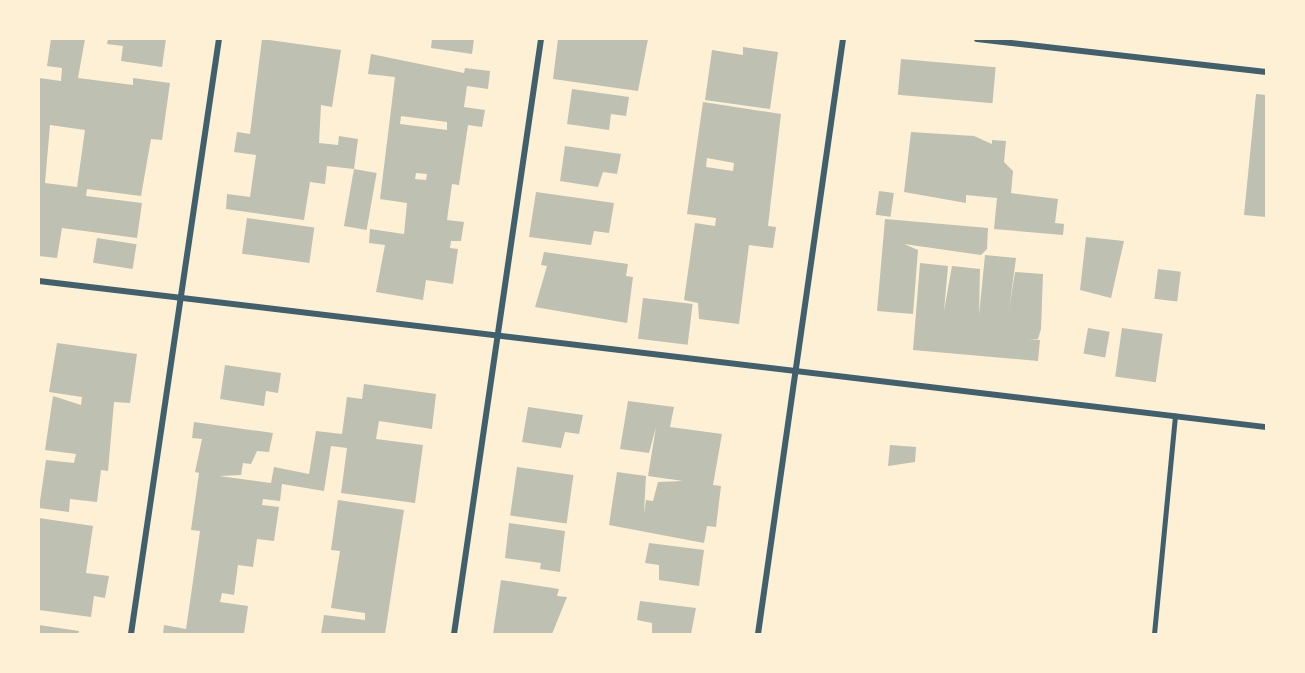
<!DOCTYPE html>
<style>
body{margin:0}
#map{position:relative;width:1305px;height:673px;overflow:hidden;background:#fdf0d5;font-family:"Titillium Web",sans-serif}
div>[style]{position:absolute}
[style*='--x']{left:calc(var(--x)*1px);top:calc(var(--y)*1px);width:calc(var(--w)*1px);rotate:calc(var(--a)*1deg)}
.building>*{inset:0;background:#bec0b2;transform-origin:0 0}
.service>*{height:4.5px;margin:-2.25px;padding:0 2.25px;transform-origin:2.25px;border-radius:2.25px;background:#3f606c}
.minor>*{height:6px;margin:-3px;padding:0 3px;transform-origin:3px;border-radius:3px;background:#3f606c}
span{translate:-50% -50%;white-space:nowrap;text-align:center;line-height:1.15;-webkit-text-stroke:6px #fdf0d5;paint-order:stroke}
.frame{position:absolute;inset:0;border:40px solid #fdf0d5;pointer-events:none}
</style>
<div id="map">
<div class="building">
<i style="clip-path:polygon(evenodd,51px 39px,85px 39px,78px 78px,133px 85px,133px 78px,170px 83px,162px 140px,151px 139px,141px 196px,87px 189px,86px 196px,142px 203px,137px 238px,62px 228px,57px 258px,39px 256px,39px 78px,61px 81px,62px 68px,47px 66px,51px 39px,50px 125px,85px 130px,77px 187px,45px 183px,50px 125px)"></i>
<i style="clip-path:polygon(108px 39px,166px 39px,162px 67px,121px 61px,123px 46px,107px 44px)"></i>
<i style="clip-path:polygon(262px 39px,341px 50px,332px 107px,321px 105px,319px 143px,338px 145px,339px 136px,358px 139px,354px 169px,327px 166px,325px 184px,310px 182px,304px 220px,226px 209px,227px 194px,250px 197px,256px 155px,234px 152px,237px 132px,250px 134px)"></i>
<i style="clip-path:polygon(432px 39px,474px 39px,472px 54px,431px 48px)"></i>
<i style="clip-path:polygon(558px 39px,648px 39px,638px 91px,553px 79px)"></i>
<i style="clip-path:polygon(743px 47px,778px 52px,770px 109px,705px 100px,712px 50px,743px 55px)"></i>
<i style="clip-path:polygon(evenodd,371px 54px,464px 73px,465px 68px,490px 71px,488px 89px,467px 86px,464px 107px,485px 110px,482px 127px,468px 125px,459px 185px,452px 184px,447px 220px,464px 222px,461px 241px,451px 241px,450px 248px,458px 249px,453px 284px,426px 280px,423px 300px,376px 292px,385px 245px,369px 243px,370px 229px,404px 234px,407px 203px,380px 199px,395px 77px,368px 74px,371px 54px,401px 116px,447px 122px,447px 130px,400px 124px,401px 116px,371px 54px,416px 173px,427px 174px,426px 180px,415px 179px,416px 173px)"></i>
<i style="left:901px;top:59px;width:95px;height:36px;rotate:5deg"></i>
<i style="clip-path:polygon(572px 89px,629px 97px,626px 116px,611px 114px,609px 130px,567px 124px)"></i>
<i style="clip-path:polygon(1256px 94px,1266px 95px,1266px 217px,1244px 215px)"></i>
<i style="clip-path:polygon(evenodd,703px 102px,781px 114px,768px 226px,776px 227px,773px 248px,749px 245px,739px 324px,699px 319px,698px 303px,684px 300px,695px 223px,715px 226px,716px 218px,687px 214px,703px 102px,707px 158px,734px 163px,733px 171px,706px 167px,707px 158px)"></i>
<i style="clip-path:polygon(911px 132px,974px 136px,992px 144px,992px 140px,1006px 141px,1004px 162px,1013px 171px,1011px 193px,1058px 199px,1055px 223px,1064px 224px,1063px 235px,994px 229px,997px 198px,966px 195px,966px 203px,904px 192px)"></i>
<i style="clip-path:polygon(565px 146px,621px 154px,617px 174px,603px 172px,598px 187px,560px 181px)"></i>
<i style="left:354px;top:169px;width:23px;height:58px;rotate:10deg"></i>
<i style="left:879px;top:191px;width:15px;height:24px;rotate:8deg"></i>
<i style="clip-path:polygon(536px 192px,614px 203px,609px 233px,594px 231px,591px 245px,529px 237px)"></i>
<i style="left:247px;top:218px;width:68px;height:36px;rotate:8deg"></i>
<i style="clip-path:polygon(885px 219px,988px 228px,987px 249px,981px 255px,904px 244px,918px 250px,913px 314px,877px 311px)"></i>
<i style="clip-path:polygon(1086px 237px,1124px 241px,1111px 298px,1080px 290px)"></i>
<i style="left:97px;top:238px;width:40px;height:25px;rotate:9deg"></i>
<i style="clip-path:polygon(544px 252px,628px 264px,626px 276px,633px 277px,627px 323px,535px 307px,547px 266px,541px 265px)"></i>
<i style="clip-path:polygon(985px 255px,1016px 258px,1009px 310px,1015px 272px,1043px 274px,1041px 329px,1038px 339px,1029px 339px,1040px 340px,1038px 361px,913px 350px,920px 263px,948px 266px,944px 311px,952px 266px,980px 269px,979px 315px)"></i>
<i style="left:1158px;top:269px;width:23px;height:30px;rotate:7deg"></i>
<i style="left:643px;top:298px;width:50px;height:41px;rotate:7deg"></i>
<i style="left:1088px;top:328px;width:22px;height:26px;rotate:10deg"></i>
<i style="left:1122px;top:328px;width:41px;height:49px;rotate:8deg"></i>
<i style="clip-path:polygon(57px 343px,137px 354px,130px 403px,114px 402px,108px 471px,101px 470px,97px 502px,70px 499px,69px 512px,39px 508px,46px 460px,74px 463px,76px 454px,45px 450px,53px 396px,81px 405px,82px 397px,49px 392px)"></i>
<i style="clip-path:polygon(225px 365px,281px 373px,278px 393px,266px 391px,264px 406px,220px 399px)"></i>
<i style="clip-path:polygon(364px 384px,436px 394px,432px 429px,379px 421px,376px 439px,423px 445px,415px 503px,341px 493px,347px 448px,331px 446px,324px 491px,282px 484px,280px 501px,263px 499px,262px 505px,279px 507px,274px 541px,257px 539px,253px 567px,238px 565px,234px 595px,222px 593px,220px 602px,248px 606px,244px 634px,163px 634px,164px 625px,186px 629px,192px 588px,200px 531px,191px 530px,199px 473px,195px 472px,202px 439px,192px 438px,194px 422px,273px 433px,269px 452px,257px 451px,251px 464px,243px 463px,241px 475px,219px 476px,271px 483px,274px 467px,309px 474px,316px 431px,342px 434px,347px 397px,362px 399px)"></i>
<i style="clip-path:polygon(628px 401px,674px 407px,670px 427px,722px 434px,713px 485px,721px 486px,716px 527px,707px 526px,704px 543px,609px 525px,617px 472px,646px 476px,644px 513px,646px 500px,653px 501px,658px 482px,683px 481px,648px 476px,656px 427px,649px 453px,620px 449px)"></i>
<i style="clip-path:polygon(528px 407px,583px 415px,579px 434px,565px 432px,561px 448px,522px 442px)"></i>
<i style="clip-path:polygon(890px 445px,916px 447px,915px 462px,888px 466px)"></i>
<i style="left:517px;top:467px;width:57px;height:49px;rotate:8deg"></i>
<i style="clip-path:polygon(338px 500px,404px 510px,385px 634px,321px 634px,324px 615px,365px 620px,365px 613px,331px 608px,340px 551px,331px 550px)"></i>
<i style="clip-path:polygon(39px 518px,93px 526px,86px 573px,109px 576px,105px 598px,94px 596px,91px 617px,39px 610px)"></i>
<i style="clip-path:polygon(509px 523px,565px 531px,560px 572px,540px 569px,541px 563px,505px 558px)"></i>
<i style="clip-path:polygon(649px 543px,704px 550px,699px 586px,659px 580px,659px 565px,645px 563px)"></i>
<i style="clip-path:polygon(501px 580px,559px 589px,557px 596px,567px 597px,552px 634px,493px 634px)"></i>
<i style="clip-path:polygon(640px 601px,696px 608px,691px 634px,652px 634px,652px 623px,637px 620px)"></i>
<i style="clip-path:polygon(39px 625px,79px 631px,78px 634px,39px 634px)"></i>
</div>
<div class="service">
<i style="--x:1154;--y:634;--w:219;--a:-84.5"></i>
</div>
<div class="minor">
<i style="--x:977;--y:39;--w:291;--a:6.5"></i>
<i style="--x:39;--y:281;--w:1236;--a:6.79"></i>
<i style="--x:131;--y:634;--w:601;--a:-81.59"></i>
<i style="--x:454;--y:634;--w:601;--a:-81.68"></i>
<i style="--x:758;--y:634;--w:601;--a:-81.87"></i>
</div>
<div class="frame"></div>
</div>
